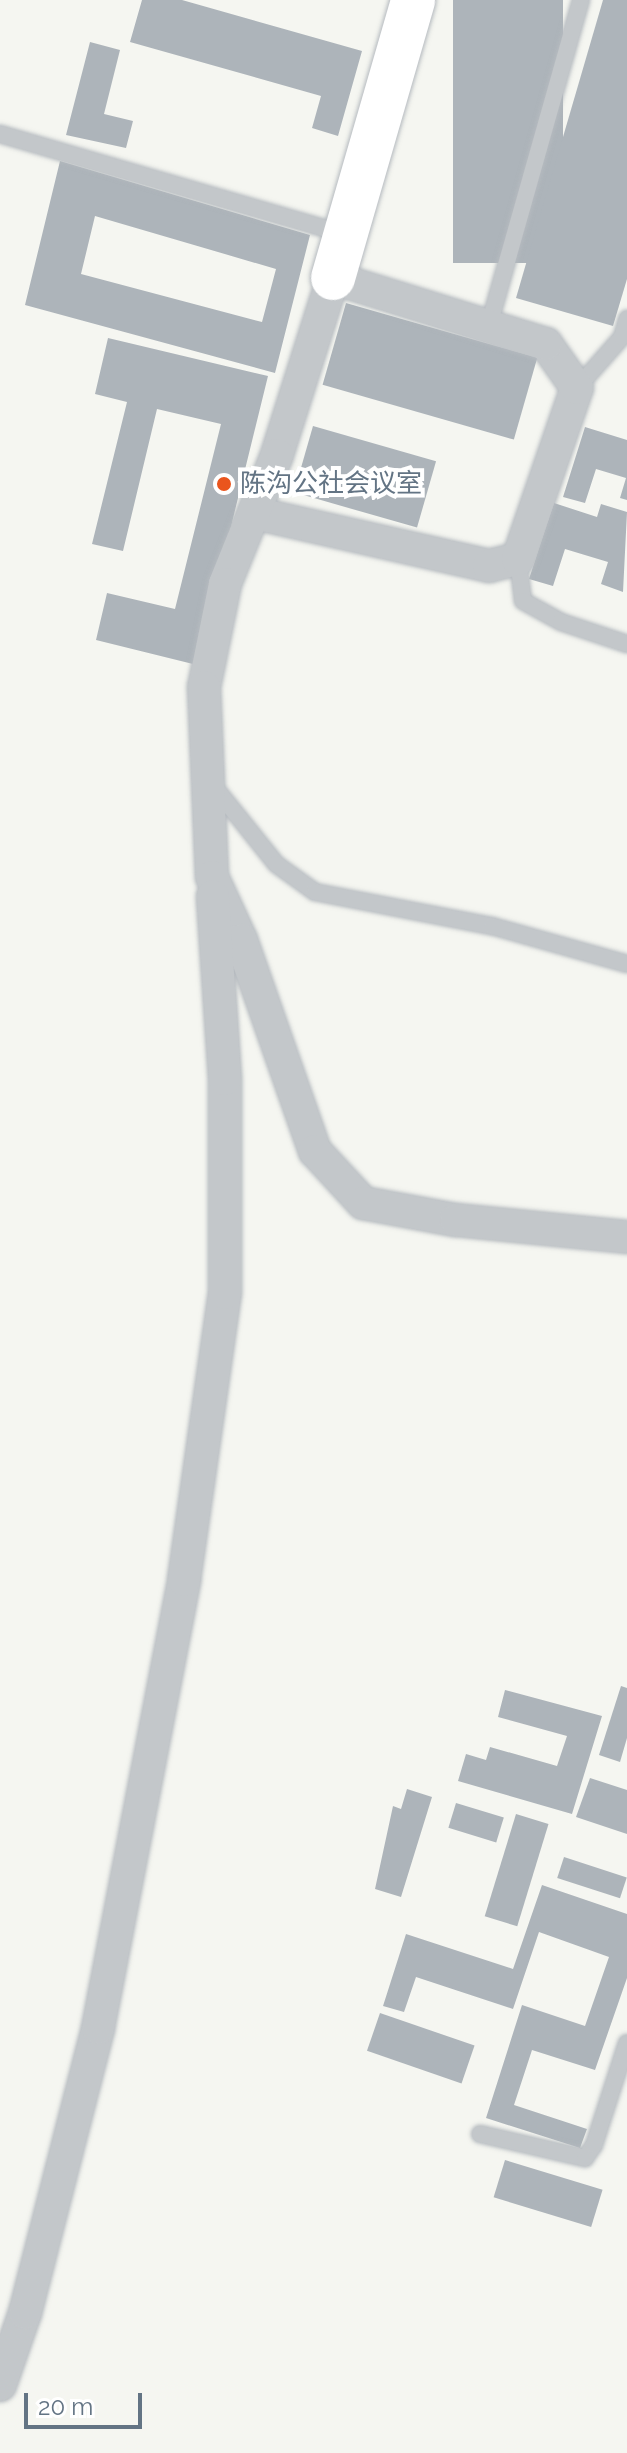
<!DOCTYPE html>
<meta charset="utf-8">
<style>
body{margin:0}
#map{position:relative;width:627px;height:2453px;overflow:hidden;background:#f5f6f1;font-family:Raleway,"Noto Sans SC",sans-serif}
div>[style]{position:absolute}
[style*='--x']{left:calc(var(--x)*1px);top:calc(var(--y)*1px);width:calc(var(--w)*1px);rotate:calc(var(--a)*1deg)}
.building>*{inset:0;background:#adb4ba;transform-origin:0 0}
.roads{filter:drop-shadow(0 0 2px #b5babf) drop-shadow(0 0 2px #b5babf)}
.lane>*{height:16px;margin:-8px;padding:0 8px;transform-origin:8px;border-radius:8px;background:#c3c7ca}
.street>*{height:32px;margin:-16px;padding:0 16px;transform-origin:16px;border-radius:16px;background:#c3c7ca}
.secondary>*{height:44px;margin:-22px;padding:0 22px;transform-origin:22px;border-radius:22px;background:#fff}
.dots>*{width:22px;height:22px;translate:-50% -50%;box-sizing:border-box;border:4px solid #fff;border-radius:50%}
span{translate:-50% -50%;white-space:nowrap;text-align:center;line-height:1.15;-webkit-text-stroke:8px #fff;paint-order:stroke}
.poi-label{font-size:26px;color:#637484}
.left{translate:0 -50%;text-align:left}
.scale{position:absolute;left:24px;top:2393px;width:118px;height:36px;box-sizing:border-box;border:4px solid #637484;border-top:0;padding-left:10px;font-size:24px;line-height:28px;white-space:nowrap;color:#637484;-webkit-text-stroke:6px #fff;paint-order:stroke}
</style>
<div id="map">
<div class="building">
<i style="clip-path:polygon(142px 0,182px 0,362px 51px,338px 136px,312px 128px,321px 96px,130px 42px)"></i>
<i style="left:453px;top:0;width:110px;height:263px"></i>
<i style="clip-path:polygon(603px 0,627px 0,627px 279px,613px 326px,516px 298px)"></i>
<i style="clip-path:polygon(90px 42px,120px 50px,104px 114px,133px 121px,126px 148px,66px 135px)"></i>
<i style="clip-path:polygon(evenodd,60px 161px,310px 235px,275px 373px,25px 305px,60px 161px,95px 216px,276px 269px,262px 322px,81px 274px,95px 216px)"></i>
<i style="left:346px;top:303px;width:199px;height:85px;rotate:16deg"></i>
<i style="clip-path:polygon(108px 338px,268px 376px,197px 665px,96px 640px,107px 593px,175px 609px,221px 424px,157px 409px,123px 551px,92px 544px,127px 402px,95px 394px)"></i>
<i style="left:313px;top:426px;width:128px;height:69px;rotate:16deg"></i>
<i style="clip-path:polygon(585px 427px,627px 440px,627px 500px,620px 498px,626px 478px,596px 469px,585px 503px,563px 497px)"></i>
<i style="clip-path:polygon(554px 503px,597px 517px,601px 504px,627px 512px,623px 592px,601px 584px,608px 562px,565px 549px,553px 586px,529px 579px)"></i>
<i style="clip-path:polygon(621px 1686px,627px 1688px,627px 1738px,620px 1762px,599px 1755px)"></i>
<i style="clip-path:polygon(505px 1690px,602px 1716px,572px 1814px,458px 1781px,466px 1754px,486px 1760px,490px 1747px,557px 1766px,567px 1736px,498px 1717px)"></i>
<i style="clip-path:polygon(590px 1778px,627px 1790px,627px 1834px,576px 1817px)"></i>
<i style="clip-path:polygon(407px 1789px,432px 1797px,401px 1897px,375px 1889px,393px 1806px,401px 1809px)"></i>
<i style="left:456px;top:1803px;width:50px;height:26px;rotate:17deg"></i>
<i style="left:516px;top:1814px;width:34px;height:107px;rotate:17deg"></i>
<i style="left:564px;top:1857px;width:66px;height:22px;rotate:18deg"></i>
<i style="clip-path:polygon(542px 1885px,627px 1914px,627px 1978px,595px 2070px,532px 2050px,514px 2105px,587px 2129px,580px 2148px,486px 2118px,522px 2005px,585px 2026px,609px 1957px,539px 1932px,513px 2009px,416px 1977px,404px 2012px,383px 2006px,406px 1934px,513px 1969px)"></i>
<i style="left:380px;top:2013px;width:100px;height:40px;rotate:19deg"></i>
<i style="left:505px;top:2160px;width:102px;height:39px;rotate:17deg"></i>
</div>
<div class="roads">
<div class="lane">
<i style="--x:0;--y:134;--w:358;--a:16.2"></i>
<i style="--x:489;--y:325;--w:338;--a:-74.2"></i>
<i style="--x:577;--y:388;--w:68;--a:-48.6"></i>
<i style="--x:622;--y:337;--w:19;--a:-74"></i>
<i style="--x:518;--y:559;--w:42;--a:83.2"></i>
<i style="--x:523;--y:601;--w:43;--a:28.9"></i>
<i style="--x:561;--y:622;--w:70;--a:18.4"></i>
<i style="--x:212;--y:784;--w:102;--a:51.3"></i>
<i style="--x:276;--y:864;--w:48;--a:35.7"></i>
<i style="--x:315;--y:892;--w:180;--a:10.9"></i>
<i style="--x:492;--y:926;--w:140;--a:15.7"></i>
<i style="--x:480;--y:2134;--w:108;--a:12.9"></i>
<i style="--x:585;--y:2158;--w:16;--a:-55"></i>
<i style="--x:594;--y:2145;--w:107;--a:-72.1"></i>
</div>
<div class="street">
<i style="--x:254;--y:513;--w:241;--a:12.7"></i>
<i style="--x:489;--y:566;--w:30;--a:-14"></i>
<i style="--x:518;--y:559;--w:181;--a:-71"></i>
<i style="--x:577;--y:388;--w:54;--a:-125.2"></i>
<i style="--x:546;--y:344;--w:223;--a:-162.8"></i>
<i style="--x:333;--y:278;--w:186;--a:107.6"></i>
<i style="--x:277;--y:455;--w:139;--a:112"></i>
<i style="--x:225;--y:584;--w:105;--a:101.5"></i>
<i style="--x:204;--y:687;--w:190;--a:87.6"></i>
<i style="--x:212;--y:877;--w:69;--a:65.3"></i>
<i style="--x:241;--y:940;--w:224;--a:70.7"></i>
<i style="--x:315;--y:1151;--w:71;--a:47.3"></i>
<i style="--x:363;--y:1203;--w:95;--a:10.4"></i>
<i style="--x:456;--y:1220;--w:172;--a:5.7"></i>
<i style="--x:0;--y:2385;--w:76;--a:-70.9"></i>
<i style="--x:25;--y:2313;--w:294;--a:-75.6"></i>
<i style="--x:98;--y:2028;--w:456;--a:-79.1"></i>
<i style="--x:184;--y:1580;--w:290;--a:-81.9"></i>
<i style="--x:225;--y:1293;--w:214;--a:-90"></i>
<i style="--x:225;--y:1079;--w:183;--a:-93.8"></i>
</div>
<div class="secondary">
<i style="--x:333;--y:278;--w:289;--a:-73.9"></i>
</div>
</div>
<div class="dots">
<i style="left:224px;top:484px;background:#ea551d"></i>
</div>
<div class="poi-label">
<span class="left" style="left:240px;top:484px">陈沟公社会议室</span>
</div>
<div class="scale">20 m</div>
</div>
